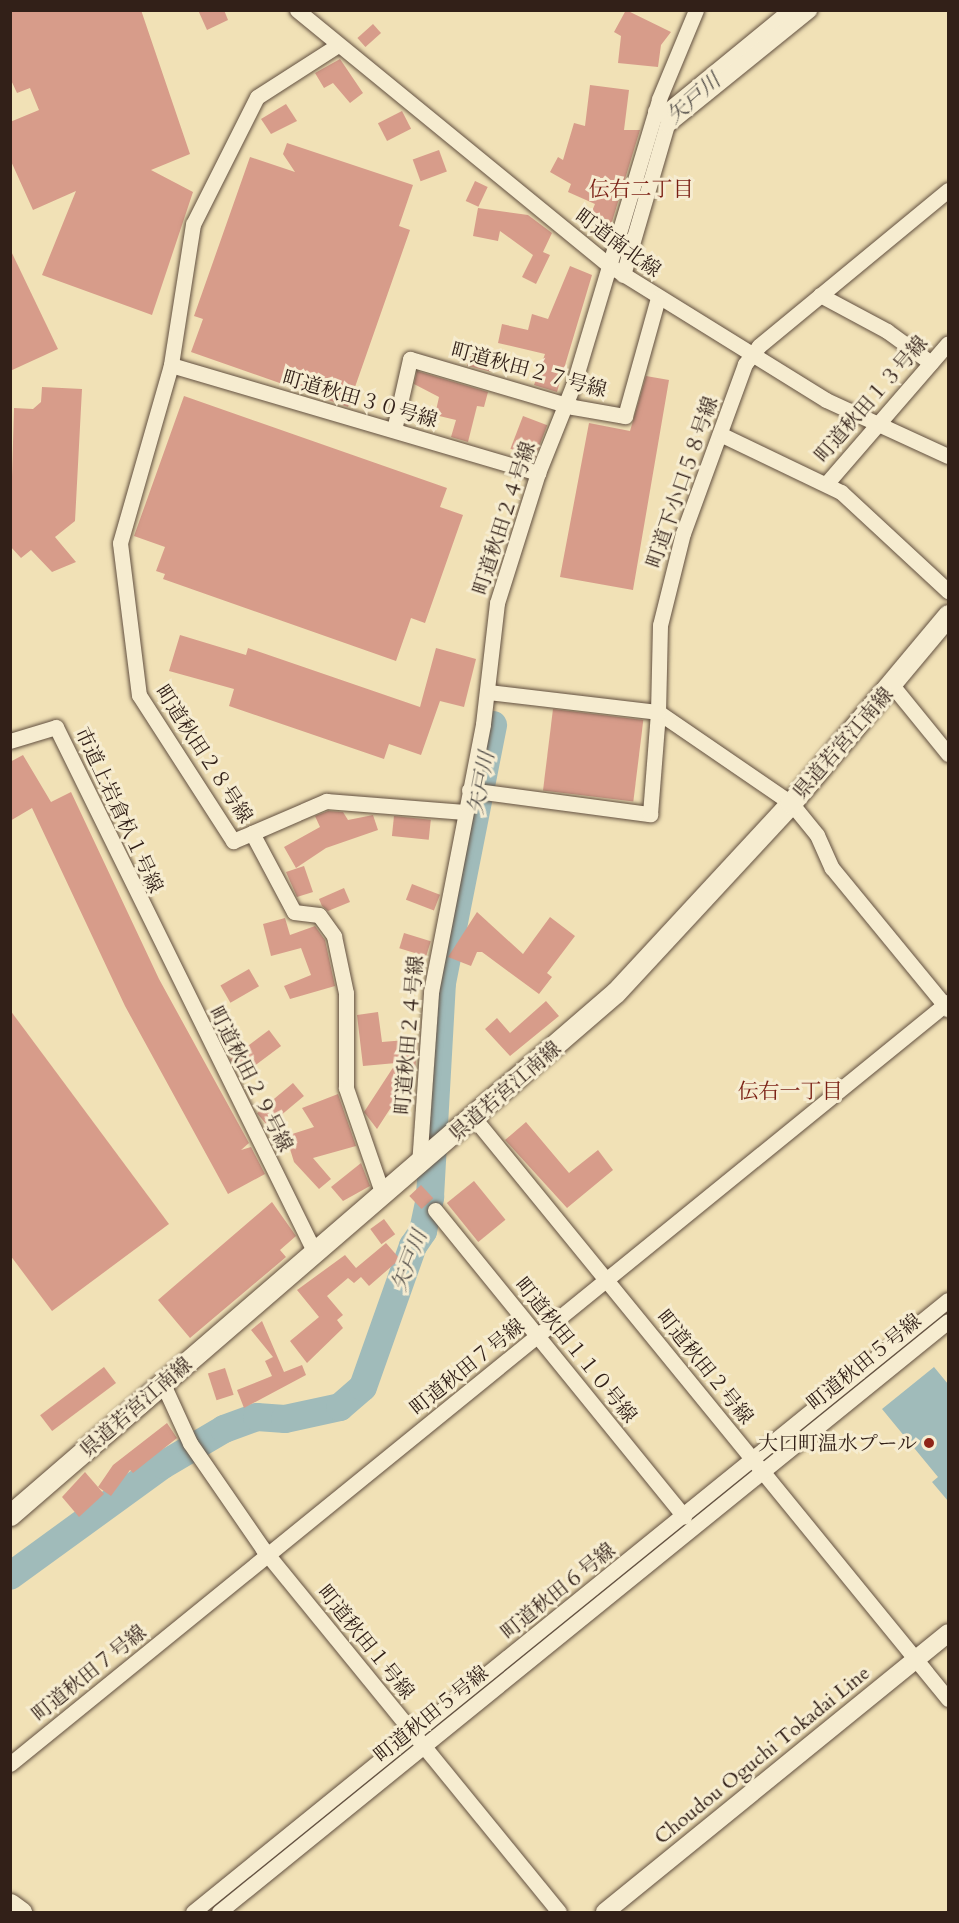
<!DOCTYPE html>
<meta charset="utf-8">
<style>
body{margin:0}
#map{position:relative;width:959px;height:1923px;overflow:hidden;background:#f1e1b6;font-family:Cardo,"Noto Serif JP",serif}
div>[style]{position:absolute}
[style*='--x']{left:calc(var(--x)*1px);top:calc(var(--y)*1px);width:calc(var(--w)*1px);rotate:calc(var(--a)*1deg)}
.water>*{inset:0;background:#a0bbba}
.river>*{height:28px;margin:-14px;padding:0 14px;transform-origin:14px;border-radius:14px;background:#a0bbba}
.building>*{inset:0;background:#d79c8a;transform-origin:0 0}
.roads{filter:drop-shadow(0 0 2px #625040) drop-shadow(0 0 2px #625040)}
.minor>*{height:15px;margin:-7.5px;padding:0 7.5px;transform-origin:7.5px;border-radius:7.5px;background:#f6ecd0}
.tertiary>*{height:18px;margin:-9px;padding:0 9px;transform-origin:9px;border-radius:9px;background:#f6ecd0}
.secondary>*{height:21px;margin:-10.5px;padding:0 10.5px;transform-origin:10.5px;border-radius:10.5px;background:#f6ecd0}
.dots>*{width:16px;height:16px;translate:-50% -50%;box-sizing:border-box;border:3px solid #f6ecd0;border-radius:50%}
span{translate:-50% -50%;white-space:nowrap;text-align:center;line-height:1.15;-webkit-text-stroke:6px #f6ecd0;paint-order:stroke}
.street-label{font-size:20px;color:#322018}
.poi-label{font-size:20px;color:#322018}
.right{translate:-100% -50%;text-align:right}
.water-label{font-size:21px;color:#534e49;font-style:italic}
.neighbourhood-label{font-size:21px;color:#7a1f14}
.frame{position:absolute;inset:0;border:12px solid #322018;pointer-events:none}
</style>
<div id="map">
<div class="water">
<i style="clip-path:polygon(934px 1367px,948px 1384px,948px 1501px,932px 1482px,938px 1477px,882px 1409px)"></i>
</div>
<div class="river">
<i style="--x:10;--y:1576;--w:189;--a:-36"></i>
<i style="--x:163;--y:1465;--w:71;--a:-30.5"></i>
<i style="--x:224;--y:1429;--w:35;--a:-20"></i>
<i style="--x:257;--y:1417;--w:28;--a:4"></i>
<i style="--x:285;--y:1419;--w:56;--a:-12.3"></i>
<i style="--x:340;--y:1407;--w:30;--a:-41"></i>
<i style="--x:363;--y:1387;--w:150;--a:-70.5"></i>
<i style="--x:413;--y:1246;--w:18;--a:-56"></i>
<i style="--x:423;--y:1231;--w:35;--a:-78"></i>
<i style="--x:430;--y:1197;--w:214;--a:-86.8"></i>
<i style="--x:442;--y:983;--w:263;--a:-78.8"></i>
</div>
<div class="building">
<i style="clip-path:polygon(10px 10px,141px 10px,190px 154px,151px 170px,193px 192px,152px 315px,42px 275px,76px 191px,33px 210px,10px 159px,10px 122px,39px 110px,30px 88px,17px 93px,10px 78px)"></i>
<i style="clip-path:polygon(198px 10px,224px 10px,228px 20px,207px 30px)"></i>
<i style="clip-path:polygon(626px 10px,671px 32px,661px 45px,658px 67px,618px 63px,621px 36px,614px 32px)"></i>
<i style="left:373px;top:24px;width:12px;height:21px;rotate:48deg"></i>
<i style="clip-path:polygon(340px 59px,363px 93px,350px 103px,333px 83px,324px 88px,315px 73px)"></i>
<i style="clip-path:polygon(590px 85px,629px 90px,624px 130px,640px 130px,611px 225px,590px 216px,595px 204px,568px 192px,571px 184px,550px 172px,558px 157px,563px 160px,574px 123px,585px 126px)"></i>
<i style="clip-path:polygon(286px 104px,297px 121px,271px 134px,261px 119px)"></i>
<i style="left:402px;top:111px;width:20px;height:27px;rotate:63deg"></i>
<i style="clip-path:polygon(287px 143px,413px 185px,399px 226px,410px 230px,348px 407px,191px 352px,203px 319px,194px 316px,250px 157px,295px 172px,283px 154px)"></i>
<i style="left:439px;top:150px;width:23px;height:28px;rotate:70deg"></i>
<i style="left:475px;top:181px;width:14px;height:22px;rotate:25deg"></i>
<i style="clip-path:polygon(478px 208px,528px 215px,552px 233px,543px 252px,550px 255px,536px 284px,522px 277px,533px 255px,500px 231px,498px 241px,473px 236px)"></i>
<i style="clip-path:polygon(10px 249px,58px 349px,10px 371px)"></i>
<i style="clip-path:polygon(570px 266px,592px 275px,557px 392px,534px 385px,545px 354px,498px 343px,502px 324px,528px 330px,532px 314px,548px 319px)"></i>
<i style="left:470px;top:355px;width:24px;height:11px;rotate:15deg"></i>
<i style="clip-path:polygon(417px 371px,488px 392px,484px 407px,477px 406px,468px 442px,451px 437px,456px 420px,435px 415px,439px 397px,414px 384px)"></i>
<i style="clip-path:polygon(646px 376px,669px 380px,633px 590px,560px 577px,589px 423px,630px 431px)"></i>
<i style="clip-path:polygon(42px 387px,82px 389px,75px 521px,55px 537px,76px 562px,52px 572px,31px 550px,21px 558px,10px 546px,14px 408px,33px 409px,41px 402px)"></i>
<i style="clip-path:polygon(184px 396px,447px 488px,440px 507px,463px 515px,425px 623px,411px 618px,396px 661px,163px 579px,165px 574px,156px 571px,165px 547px,134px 536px)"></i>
<i style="left:523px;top:416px;width:26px;height:35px;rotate:21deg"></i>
<i style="clip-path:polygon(180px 635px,246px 655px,248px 648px,420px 707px,436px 648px,476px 659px,464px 707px,440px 701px,421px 755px,389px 744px,384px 759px,229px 706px,234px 689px,169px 671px)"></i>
<i style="left:553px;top:709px;width:91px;height:82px;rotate:7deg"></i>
<i style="clip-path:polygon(23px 755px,51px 802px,71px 792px,159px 979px,249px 1143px,241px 1150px,251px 1147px,265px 1174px,228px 1194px,125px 1006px,32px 808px,10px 821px,10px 762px)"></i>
<i style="clip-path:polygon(328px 811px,343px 812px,348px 820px,373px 815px,378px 830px,326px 848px,296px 868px,284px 847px,320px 827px,315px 816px)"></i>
<i style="left:394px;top:816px;width:37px;height:20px;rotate:6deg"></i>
<i style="clip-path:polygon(304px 866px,313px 892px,297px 897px,286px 872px)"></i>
<i style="left:412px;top:884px;width:30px;height:17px;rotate:21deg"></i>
<i style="clip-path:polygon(344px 888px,350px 902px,328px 911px,322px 906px,319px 899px)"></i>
<i style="clip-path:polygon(477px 912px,523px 954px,550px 917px,575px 936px,547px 973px,552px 977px,539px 994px,482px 952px,477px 952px,471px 966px,448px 957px)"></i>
<i style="clip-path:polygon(285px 918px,290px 935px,315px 926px,325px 940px,335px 986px,290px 999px,284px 986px,311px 975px,301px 948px,271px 956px,263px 924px)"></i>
<i style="left:404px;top:933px;width:28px;height:16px;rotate:17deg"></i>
<i style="left:249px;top:969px;width:20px;height:33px;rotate:60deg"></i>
<i style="clip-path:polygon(546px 1001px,559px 1016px,510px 1056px,485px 1029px,497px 1018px,510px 1033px)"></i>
<i style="clip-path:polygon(10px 1010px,169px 1224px,52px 1311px,10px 1255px)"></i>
<i style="clip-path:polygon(378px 1012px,382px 1042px,418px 1039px,414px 1081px,408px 1081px,377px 1129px,364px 1112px,396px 1063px,363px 1066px,357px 1015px)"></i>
<i style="left:269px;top:1030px;width:20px;height:49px;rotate:53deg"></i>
<i style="left:293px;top:1083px;width:17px;height:47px;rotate:50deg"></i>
<i style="clip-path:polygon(338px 1094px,356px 1146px,313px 1158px,331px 1179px,319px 1189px,294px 1162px,286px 1136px,314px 1127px,302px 1108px)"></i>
<i style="clip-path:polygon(526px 1122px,569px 1173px,598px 1150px,613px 1170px,567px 1208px,505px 1140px)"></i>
<i style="clip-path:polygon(361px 1163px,370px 1186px,343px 1201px,331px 1187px)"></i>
<i style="left:474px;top:1181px;width:50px;height:35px;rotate:51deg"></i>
<i style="left:421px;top:1185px;width:18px;height:16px;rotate:47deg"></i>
<i style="clip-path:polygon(272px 1202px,296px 1236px,280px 1250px,286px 1257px,190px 1338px,158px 1300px)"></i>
<i style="left:384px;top:1219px;width:19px;height:17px;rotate:54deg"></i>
<i style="clip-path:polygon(386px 1243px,400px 1259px,369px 1286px,361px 1277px,354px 1283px,348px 1278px,327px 1296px,343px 1315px,337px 1320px,343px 1328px,307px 1363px,290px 1341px,319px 1317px,297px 1290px,345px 1255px,356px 1268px)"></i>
<i style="clip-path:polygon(262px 1321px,284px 1372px,302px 1365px,306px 1375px,244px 1408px,237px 1390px,272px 1376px,265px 1361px,273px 1357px,251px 1330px)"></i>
<i style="left:104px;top:1367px;width:20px;height:80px;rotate:53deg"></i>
<i style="left:225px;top:1368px;width:28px;height:18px;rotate:72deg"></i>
<i style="clip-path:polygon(167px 1423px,177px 1438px,133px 1473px,130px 1470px,111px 1496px,98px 1487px,113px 1465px)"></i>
<i style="clip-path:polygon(85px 1472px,104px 1494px,79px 1517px,62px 1497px)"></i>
</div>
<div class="roads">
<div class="minor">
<i style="--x:297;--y:10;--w:404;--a:39.3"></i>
<i style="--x:610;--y:266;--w:254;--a:31.8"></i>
<i style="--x:826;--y:400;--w:134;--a:24.7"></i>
<i style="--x:338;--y:45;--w:96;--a:147.3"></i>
<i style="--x:257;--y:97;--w:142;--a:116.7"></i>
<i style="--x:193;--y:224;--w:143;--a:98.9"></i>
<i style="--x:171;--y:365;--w:185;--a:106"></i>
<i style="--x:120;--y:543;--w:153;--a:82.9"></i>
<i style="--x:139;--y:695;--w:174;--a:57.2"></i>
<i style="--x:233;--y:841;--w:21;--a:-23"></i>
<i style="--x:252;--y:833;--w:89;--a:62"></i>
<i style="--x:294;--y:912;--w:25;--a:7"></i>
<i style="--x:319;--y:915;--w:26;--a:54"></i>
<i style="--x:334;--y:936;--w:58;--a:78.1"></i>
<i style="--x:346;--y:993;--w:95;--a:90"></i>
<i style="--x:346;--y:1088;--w:113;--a:70.9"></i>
<i style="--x:655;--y:111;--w:9;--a:21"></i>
<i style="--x:663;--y:114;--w:164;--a:-39.3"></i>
<i style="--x:948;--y:190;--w:245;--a:140.5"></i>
<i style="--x:759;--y:346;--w:23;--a:128"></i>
<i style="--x:745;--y:364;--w:180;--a:110.1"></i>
<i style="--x:683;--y:533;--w:95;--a:104"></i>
<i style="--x:660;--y:625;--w:87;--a:91.3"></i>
<i style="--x:658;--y:712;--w:161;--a:34.4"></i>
<i style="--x:791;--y:803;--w:41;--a:50.9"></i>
<i style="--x:817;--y:835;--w:36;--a:66"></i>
<i style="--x:832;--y:868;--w:183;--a:50.6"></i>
<i style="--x:623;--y:275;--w:156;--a:-73.7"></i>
<i style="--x:667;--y:125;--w:183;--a:-39"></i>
<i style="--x:820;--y:295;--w:76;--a:28.2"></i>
<i style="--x:887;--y:331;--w:54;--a:36"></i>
<i style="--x:171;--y:365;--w:383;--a:16.4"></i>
<i style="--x:394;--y:430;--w:73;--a:-77.3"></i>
<i style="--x:410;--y:359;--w:170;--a:16.4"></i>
<i style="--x:573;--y:407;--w:53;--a:9.8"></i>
<i style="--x:625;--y:416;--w:123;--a:-74.4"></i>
<i style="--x:720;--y:434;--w:134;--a:25.6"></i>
<i style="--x:841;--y:492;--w:146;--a:42.8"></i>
<i style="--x:826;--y:484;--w:186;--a:-49.1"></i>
<i style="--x:892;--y:685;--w:89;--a:50.9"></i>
<i style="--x:10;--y:741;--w:48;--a:-16.9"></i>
<i style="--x:56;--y:727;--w:586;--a:63.78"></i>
<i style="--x:469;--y:790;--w:183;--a:7.6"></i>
<i style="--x:650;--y:814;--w:102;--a:-85.5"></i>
<i style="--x:658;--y:712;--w:172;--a:-173.3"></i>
<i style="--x:252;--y:833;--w:81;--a:-23.4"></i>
<i style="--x:326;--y:801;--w:139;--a:4.5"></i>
<i style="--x:474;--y:1118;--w:750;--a:50.79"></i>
<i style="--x:419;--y:1165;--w:173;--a:-86"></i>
<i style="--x:431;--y:992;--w:273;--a:-79"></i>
<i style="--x:483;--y:724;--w:122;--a:-83.4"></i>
<i style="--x:497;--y:603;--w:136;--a:-72.5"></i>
<i style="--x:538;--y:473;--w:97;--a:-68.2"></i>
<i style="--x:574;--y:383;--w:296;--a:-73.3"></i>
<i style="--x:659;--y:99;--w:96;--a:-67.4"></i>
<i style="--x:435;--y:1210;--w:395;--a:50.9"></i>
<i style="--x:163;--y:1384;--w:65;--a:65.4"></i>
<i style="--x:190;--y:1443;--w:129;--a:55.4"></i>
<i style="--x:263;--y:1549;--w:468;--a:50.8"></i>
<i style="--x:10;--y:1764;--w:1209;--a:-39.09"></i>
<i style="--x:193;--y:1912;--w:972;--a:-39.03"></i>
<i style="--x:219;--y:1912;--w:938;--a:-39.03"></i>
</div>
<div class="tertiary">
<i style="--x:605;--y:1912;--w:442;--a:-39.1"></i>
</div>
<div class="secondary">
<i style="--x:10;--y:1515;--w:800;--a:-40.8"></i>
<i style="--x:616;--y:992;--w:258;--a:-47.2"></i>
<i style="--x:791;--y:803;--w:245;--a:-50.1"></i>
<i style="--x:10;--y:1904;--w:14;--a:36"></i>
</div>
</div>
<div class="dots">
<i style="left:929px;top:1443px;background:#8f2418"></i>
</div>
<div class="street-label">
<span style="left:618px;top:243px;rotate:36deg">町道南北線</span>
<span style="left:529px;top:370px;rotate:15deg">町道秋田２７号線</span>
<span style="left:360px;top:399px;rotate:16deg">町道秋田３０号線</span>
<span style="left:871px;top:399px;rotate:-49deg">町道秋田１３号線</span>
<span style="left:682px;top:482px;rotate:-71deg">町道下小口５８号線</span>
<span style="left:504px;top:518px;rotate:-72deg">町道秋田２４号線</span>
<span style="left:843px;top:743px;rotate:-49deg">県道若宮江南線</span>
<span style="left:204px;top:754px;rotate:57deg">町道秋田２８号線</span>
<span style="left:119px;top:810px;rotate:65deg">市道上岩倉杁１号線</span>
<span style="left:409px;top:1035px;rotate:-85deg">町道秋田２４号線</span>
<span style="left:251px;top:1079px;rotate:63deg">町道秋田２９号線</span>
<span style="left:505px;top:1091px;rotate:-41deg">県道若宮江南線</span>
<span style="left:576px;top:1350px;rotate:51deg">町道秋田１１０号線</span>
<span style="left:864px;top:1362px;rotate:-39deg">町道秋田５号線</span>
<span style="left:467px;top:1367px;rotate:-39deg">町道秋田７号線</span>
<span style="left:705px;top:1367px;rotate:51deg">町道秋田２号線</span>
<span style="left:136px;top:1407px;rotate:-41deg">県道若宮江南線</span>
<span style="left:558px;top:1591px;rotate:-39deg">町道秋田６号線</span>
<span style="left:366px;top:1642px;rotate:51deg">町道秋田１号線</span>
<span style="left:89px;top:1673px;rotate:-39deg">町道秋田７号線</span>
<span style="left:431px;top:1714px;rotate:-39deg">町道秋田５号線</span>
<span style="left:762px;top:1755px;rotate:-39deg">Choudou Oguchi Tokadai Line</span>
</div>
<div class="poi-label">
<span class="right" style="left:917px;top:1443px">大口町温水プール</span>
</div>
<div class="water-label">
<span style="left:694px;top:99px;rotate:-41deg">矢戸川</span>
<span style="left:482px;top:783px;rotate:-79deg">矢戸川</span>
<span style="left:410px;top:1261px;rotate:-69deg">矢戸川</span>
</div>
<div class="neighbourhood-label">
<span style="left:641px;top:190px">伝右二丁目</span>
<span style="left:790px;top:1092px">伝右一丁目</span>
</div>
<div class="frame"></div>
</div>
